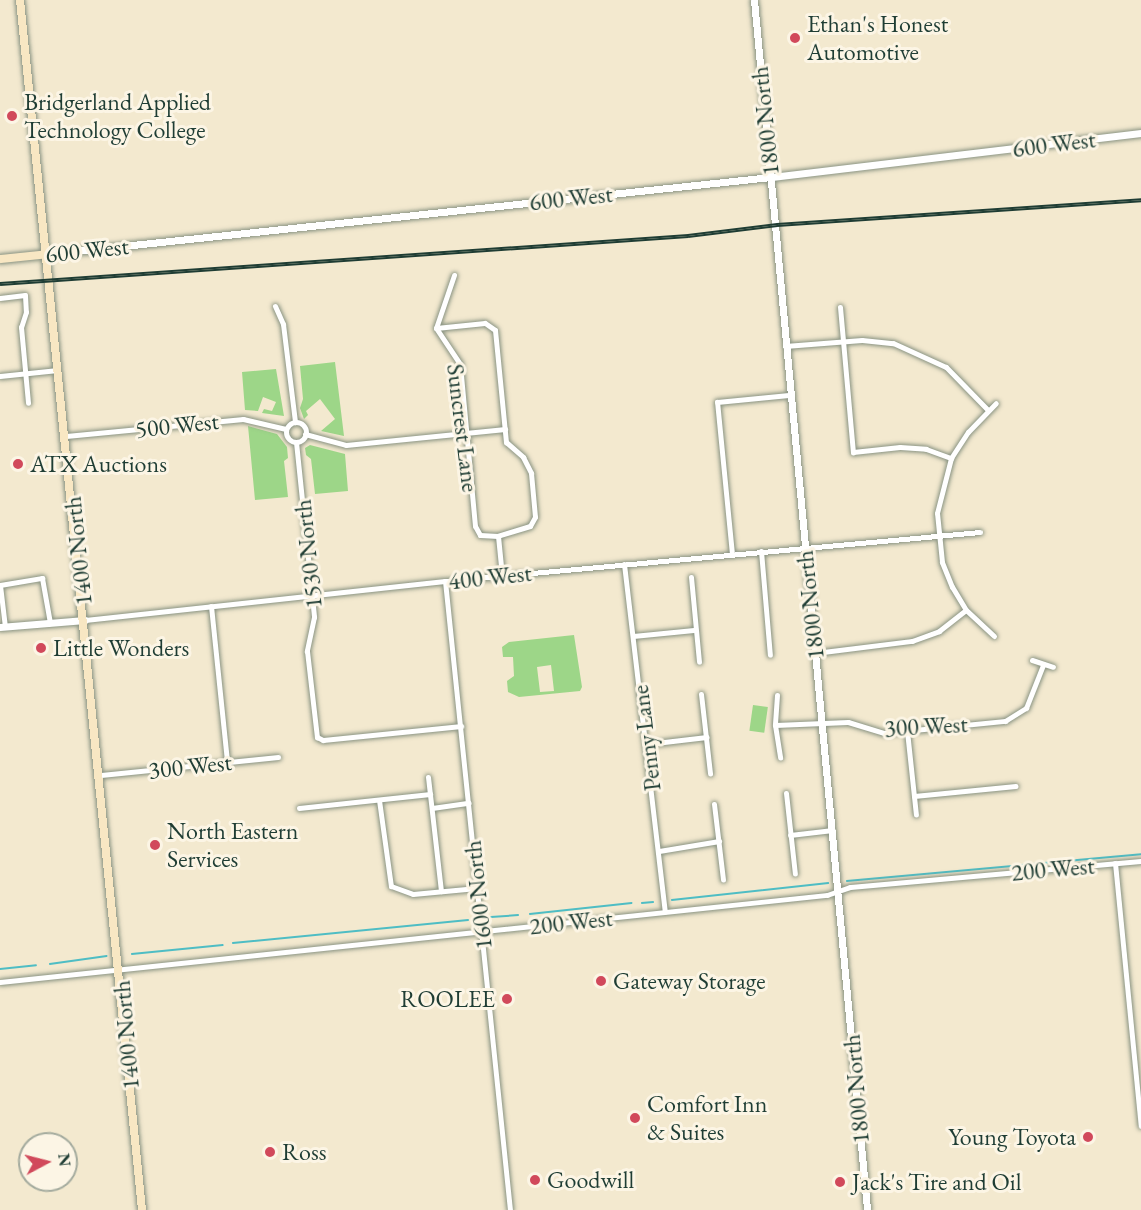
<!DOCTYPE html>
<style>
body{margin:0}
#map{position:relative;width:1141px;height:1210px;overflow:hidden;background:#f3e9cf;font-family:"EB Garamond",serif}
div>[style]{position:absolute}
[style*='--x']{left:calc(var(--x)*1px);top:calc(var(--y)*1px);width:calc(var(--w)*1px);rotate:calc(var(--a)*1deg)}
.green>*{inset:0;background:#9dd688;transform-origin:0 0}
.stream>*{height:1.5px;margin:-0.75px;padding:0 0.75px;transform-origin:0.75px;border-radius:0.75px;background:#4ebdc4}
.roads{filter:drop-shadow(0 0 2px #899382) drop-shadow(0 0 2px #899382)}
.minor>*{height:5px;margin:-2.5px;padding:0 2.5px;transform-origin:2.5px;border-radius:2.5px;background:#fff}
.minor>.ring{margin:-2.5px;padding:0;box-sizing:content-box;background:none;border:5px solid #fff;border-radius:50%}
.tertiary>*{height:7px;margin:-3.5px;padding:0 3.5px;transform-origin:3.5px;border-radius:3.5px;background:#fff}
.secondary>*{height:8px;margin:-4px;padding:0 4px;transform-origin:4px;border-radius:4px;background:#f8e7c3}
.rail>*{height:4px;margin-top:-2px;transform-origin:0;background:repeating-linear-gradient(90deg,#fcf5e5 0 4.5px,#1f3d34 0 9px);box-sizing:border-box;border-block:2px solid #1f3d34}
.dots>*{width:16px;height:16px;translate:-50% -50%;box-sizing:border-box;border:3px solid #fcf5e5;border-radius:50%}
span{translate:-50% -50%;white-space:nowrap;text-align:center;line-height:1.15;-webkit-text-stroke:6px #fcf5e5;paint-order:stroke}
.poi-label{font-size:24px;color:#1f3d34}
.left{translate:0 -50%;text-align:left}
.right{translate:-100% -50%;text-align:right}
.street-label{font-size:24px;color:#1f3d34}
.north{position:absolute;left:18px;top:1132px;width:60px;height:60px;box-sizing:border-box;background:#fcf5e5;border:2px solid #a4ab9e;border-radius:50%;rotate:83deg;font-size:16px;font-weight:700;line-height:24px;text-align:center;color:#1f3d34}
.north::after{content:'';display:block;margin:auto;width:21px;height:27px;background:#d1495b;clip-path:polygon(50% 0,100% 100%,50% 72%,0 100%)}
</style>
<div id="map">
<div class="green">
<i style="clip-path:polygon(335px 362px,344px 436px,321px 431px,335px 419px,320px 399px,306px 411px,308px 415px,304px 419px,300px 408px,303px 399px,300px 366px)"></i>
<i style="clip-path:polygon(276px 369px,284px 416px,262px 413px,264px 409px,272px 411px,276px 402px,263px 397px,258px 411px,245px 410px,242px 372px)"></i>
<i style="clip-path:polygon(248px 426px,277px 434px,287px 447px,288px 458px,284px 461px,288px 497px,255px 500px)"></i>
<i style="clip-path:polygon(310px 445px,345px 454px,348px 491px,315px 494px,311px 459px,306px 455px,305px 448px)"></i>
<i style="clip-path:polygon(evenodd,574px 635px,582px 687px,580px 691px,519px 697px,508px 692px,507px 681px,514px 676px,513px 657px,503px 657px,502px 647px,509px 642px,574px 635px,551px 665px,554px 691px,540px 692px,537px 667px,551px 665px)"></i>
<i style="left:753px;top:705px;width:15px;height:26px;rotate:8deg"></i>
</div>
<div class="stream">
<i style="--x:847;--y:881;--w:295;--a:-5.2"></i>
<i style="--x:672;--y:900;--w:157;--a:-6.2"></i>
<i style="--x:642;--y:903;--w:11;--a:-5"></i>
<i style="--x:530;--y:914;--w:102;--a:-6.2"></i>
<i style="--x:491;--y:917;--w:27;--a:-4"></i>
<i style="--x:233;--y:943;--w:236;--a:-5.6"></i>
<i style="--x:132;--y:954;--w:91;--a:-5.6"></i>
<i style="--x:50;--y:964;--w:57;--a:-8.1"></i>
<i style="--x:0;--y:969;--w:36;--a:-6"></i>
</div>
<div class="roads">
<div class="minor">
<i style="--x:0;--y:298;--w:25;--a:-7"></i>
<i style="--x:25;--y:295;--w:17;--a:87"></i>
<i style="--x:26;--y:312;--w:16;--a:108"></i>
<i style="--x:21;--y:327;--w:76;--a:84.7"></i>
<i style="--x:275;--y:306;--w:20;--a:66"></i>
<i style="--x:283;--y:324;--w:99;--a:83"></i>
<i style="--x:840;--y:307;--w:146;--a:84.9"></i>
<i style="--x:853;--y:452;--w:47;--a:-6.1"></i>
<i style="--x:900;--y:447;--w:26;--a:4"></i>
<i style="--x:926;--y:449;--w:27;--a:20"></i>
<i style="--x:436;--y:328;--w:49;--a:-5.8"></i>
<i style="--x:485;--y:323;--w:12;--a:35"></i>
<i style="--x:495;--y:330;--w:113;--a:84.4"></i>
<i style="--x:506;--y:442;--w:23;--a:41"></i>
<i style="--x:523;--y:457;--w:18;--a:63"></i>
<i style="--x:531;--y:473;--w:44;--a:84.8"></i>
<i style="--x:535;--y:517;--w:10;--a:119"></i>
<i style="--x:530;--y:526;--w:34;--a:163"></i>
<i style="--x:498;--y:536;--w:18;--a:-177"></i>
<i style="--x:480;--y:535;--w:10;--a:-119"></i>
<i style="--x:475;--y:526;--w:163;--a:-95.3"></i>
<i style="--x:460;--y:364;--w:43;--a:-123.7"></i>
<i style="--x:436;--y:328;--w:56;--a:-71.2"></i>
<i style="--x:785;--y:346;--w:77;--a:-4.5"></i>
<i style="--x:862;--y:340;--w:31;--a:6"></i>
<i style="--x:893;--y:343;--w:58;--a:24.4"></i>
<i style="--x:946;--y:367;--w:60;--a:45.7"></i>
<i style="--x:0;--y:376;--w:58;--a:-5.9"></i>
<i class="ring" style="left:286px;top:422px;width:15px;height:15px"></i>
<i style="--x:305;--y:434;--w:42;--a:15"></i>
<i style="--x:346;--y:445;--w:160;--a:-5.7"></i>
<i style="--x:66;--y:436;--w:178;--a:-5.5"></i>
<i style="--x:243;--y:419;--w:44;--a:13.1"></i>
<i style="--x:296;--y:442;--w:176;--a:84.1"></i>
<i style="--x:314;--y:617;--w:35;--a:102"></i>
<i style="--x:307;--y:651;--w:87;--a:83.4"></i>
<i style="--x:317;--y:737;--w:7;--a:27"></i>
<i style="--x:323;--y:740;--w:139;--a:-5.8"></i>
<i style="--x:498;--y:536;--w:40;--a:84.3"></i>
<i style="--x:761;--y:551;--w:104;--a:85.1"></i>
<i style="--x:732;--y:554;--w:153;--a:-95.6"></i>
<i style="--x:717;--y:402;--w:72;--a:-5.6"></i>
<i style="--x:624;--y:564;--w:350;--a:83.3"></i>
<i style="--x:691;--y:577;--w:85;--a:84.6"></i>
<i style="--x:445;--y:581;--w:632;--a:84.1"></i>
<i style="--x:211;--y:606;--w:157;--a:84.1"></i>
<i style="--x:85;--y:620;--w:362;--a:-6.2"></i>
<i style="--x:445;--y:581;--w:537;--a:-5.23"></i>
<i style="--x:5;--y:627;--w:42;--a:-96.8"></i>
<i style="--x:0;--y:585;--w:43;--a:-9.5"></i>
<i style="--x:42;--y:578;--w:46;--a:79.9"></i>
<i style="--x:633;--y:636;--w:61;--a:-5.6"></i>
<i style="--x:994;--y:636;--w:38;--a:-137"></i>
<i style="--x:966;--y:610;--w:27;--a:-121"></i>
<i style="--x:952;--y:587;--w:27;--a:-112"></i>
<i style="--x:942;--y:562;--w:49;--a:-95.8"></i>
<i style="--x:937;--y:513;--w:57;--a:-75.7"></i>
<i style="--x:951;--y:458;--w:31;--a:-57"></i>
<i style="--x:968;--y:432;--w:40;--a:-46"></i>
<i style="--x:815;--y:653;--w:98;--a:-7.1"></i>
<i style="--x:912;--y:641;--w:29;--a:-20"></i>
<i style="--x:939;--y:631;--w:34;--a:-38"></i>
<i style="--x:1032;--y:660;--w:22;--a:18"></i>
<i style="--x:701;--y:694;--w:80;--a:83.5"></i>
<i style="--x:777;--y:695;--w:30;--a:94"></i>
<i style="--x:775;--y:725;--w:33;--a:81"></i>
<i style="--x:775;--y:725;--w:73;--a:-2.4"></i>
<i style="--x:848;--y:722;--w:38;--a:17"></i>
<i style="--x:884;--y:733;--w:122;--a:-5.7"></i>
<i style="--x:1005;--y:721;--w:25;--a:-32"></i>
<i style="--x:1026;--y:708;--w:46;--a:-68.4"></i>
<i style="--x:907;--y:731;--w:84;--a:83.9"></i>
<i style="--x:647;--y:744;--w:60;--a:-6.7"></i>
<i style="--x:101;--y:775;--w:178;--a:-5.8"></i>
<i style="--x:428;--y:777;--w:115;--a:83.5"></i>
<i style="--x:786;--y:793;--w:81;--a:83.7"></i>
<i style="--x:914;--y:796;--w:102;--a:-5.6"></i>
<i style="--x:379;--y:800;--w:87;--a:82.1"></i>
<i style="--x:391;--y:886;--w:23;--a:20"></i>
<i style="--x:413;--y:894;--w:64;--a:-5.4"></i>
<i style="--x:714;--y:804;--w:76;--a:83.2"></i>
<i style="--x:299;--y:808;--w:132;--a:-6.1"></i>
<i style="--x:432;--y:808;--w:37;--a:-8"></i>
<i style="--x:790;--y:835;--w:43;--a:-6.6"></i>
<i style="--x:659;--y:851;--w:61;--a:-9.5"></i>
<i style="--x:1115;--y:863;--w:264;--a:84.4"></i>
<i style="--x:0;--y:982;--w:832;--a:-6.01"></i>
<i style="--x:827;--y:895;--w:24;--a:-19"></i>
<i style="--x:850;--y:887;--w:292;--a:-5.1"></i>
</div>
<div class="tertiary">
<i style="--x:754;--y:0;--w:1215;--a:84.66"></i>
<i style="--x:48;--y:254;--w:727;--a:-6.08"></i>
<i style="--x:771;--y:177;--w:373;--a:-6.8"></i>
<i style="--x:0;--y:627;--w:85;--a:-4.7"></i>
</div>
<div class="secondary">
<i style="--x:20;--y:0;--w:1216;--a:84.24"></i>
<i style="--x:0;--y:259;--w:48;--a:-5.9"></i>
</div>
</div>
<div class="rail">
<i style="--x:0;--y:284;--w:690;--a:-3.99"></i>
<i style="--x:688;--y:236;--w:90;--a:-7"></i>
<i style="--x:777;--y:225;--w:365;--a:-3.9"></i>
</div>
<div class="dots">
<i style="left:795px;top:38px;background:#d1495b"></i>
<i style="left:12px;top:116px;background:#d1495b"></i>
<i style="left:18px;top:464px;background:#d1495b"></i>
<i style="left:41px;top:648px;background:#d1495b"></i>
<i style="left:155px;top:845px;background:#d1495b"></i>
<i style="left:601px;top:981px;background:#d1495b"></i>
<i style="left:507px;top:999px;background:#d1495b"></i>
<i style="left:635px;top:1118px;background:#d1495b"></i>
<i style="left:1088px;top:1137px;background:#d1495b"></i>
<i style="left:270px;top:1152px;background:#d1495b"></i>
<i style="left:535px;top:1180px;background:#d1495b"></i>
<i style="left:840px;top:1182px;background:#d1495b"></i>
</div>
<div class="poi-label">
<span class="left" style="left:807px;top:38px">Ethan's Honest<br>Automotive</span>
<span class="left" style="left:24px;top:116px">Bridgerland Applied<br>Technology College</span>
<span class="left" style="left:30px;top:464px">ATX Auctions</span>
<span class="left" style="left:53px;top:648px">Little Wonders</span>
<span class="left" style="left:167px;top:845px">North Eastern<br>Services</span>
<span class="left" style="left:613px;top:981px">Gateway Storage</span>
<span class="right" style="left:495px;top:999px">ROOLEE</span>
<span class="left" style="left:647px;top:1118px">Comfort Inn<br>&amp; Suites</span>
<span class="right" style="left:1076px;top:1137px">Young Toyota</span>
<span class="left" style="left:282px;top:1152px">Ross</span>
<span class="left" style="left:547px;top:1180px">Goodwill</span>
<span class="left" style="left:852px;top:1182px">Jack's Tire and Oil</span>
</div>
<div class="street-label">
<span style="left:765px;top:121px;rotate:-96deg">1800 North</span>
<span style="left:1054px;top:144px;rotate:-7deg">600 West</span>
<span style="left:571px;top:198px;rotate:-6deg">600 West</span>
<span style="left:87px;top:250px;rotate:-6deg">600 West</span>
<span style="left:177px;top:425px;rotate:-6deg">500 West</span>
<span style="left:463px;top:428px;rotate:83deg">Suncrest Lane</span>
<span style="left:78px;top:551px;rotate:-96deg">1400 North</span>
<span style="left:308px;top:554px;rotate:-96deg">1530 North</span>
<span style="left:490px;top:577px;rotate:-6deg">400 West</span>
<span style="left:810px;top:605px;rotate:-96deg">1800 North</span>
<span style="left:926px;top:726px;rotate:-3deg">300 West</span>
<span style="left:646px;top:738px;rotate:-97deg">Penny Lane</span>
<span style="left:190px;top:766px;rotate:-6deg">300 West</span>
<span style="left:1053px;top:869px;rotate:-5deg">200 West</span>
<span style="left:478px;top:895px;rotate:-96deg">1600 North</span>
<span style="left:571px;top:922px;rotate:-6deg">200 West</span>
<span style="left:126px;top:1035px;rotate:-95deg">1400 North</span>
<span style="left:856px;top:1089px;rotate:-95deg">1800 North</span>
</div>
<div class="north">N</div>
</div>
